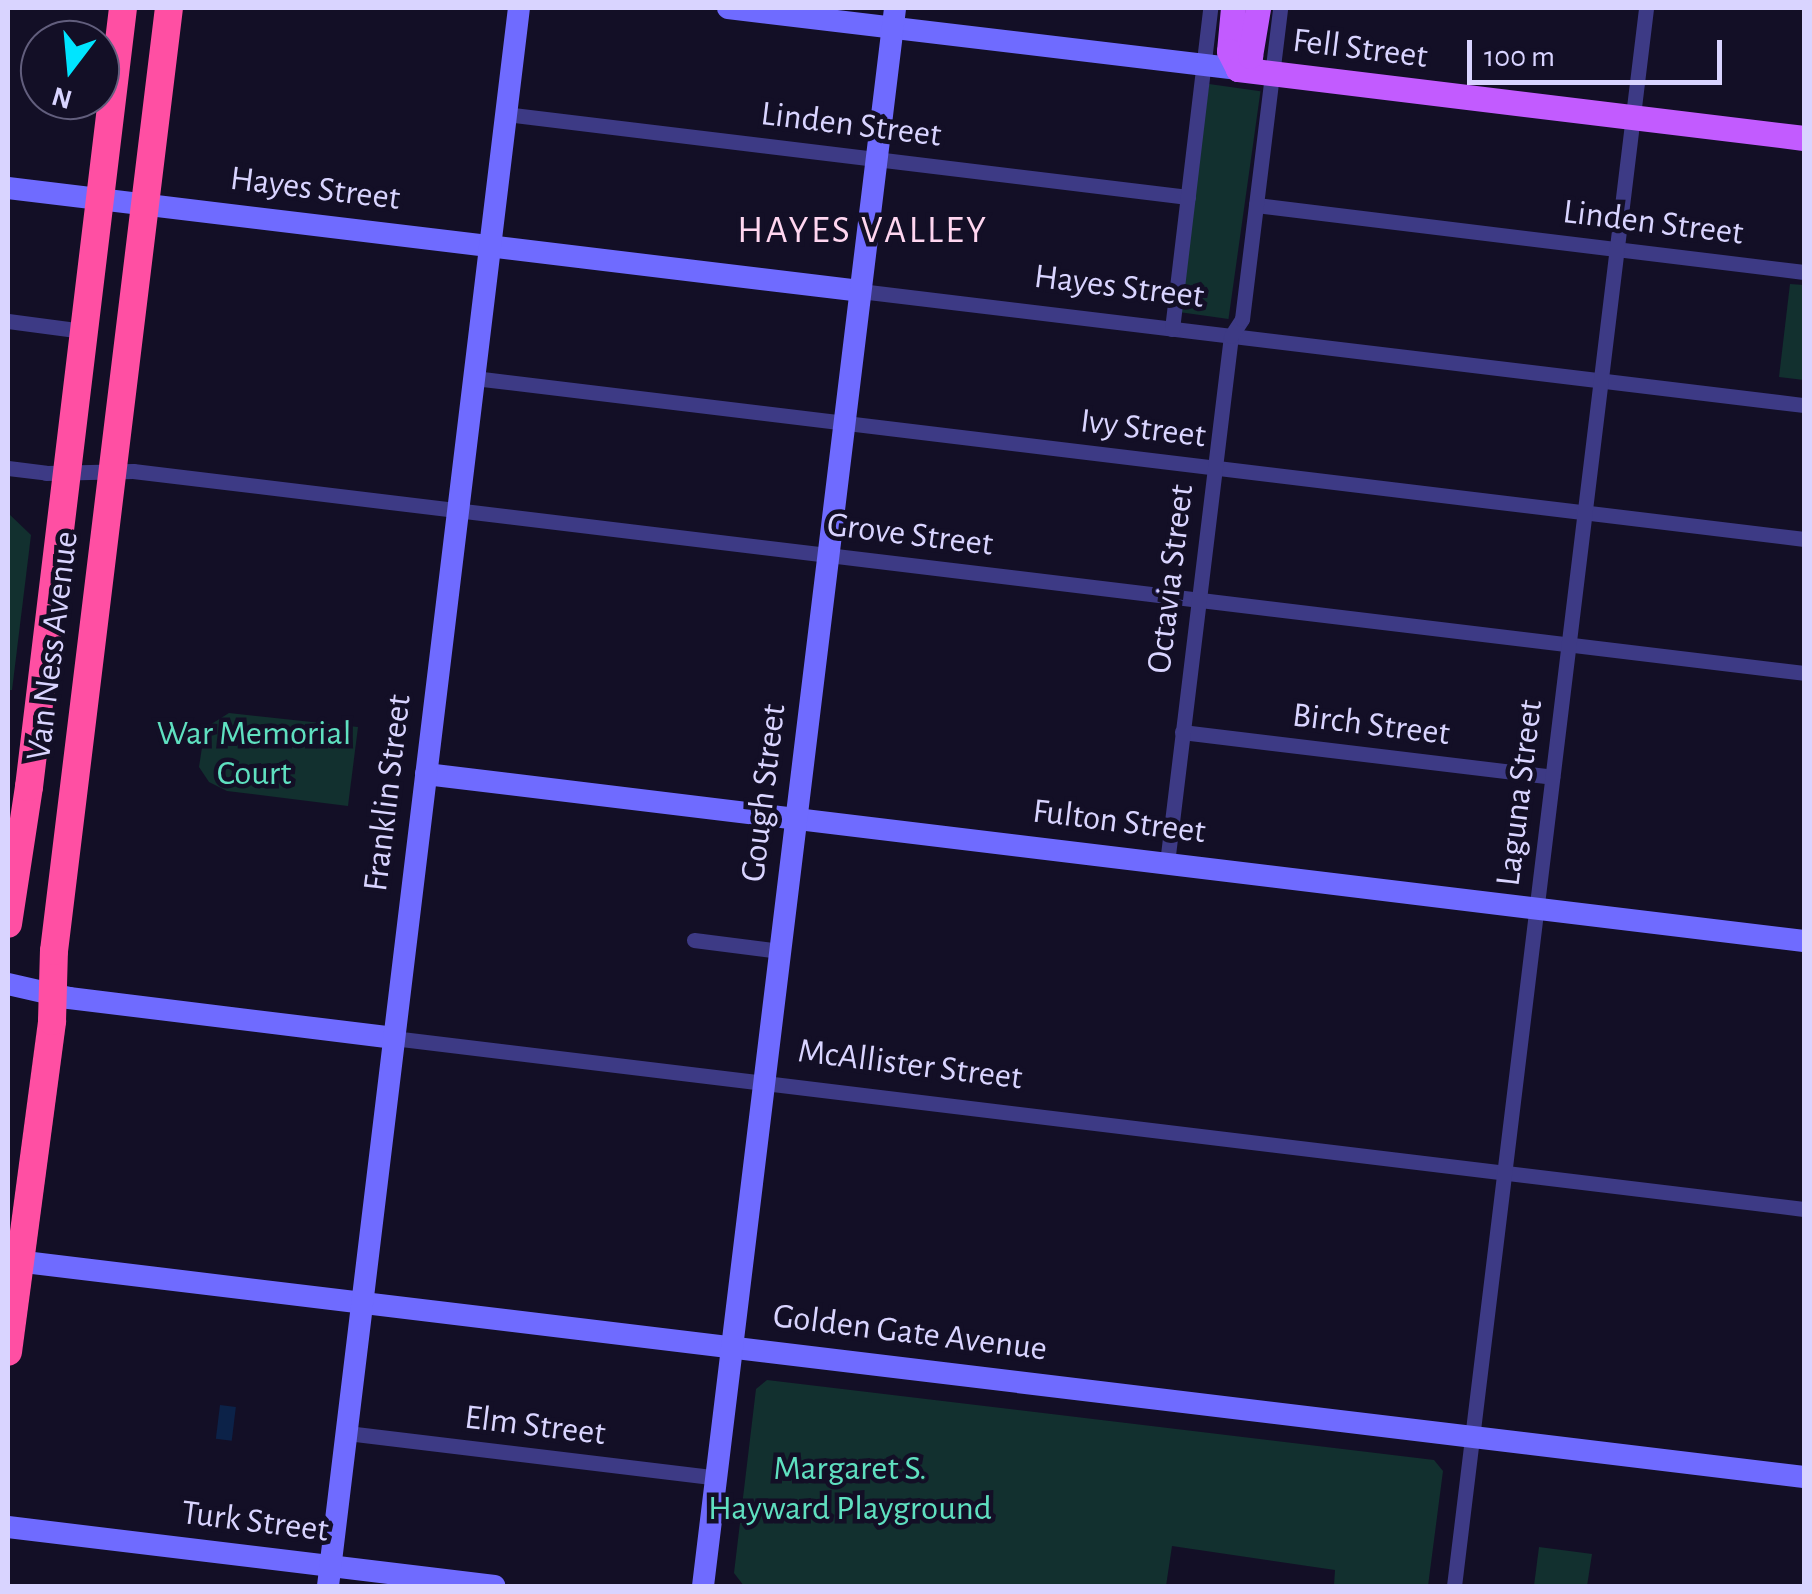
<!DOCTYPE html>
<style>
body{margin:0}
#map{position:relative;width:1812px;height:1594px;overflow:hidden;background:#130f26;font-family:"Alegreya Sans",sans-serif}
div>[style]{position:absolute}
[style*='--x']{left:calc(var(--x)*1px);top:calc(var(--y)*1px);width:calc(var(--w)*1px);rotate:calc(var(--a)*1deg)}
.green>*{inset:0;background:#12302f;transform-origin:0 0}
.water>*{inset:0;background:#0c2248;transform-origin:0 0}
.street>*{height:15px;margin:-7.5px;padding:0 7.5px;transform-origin:7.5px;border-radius:7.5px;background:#3d3a85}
.secondary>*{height:22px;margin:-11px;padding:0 11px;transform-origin:11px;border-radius:11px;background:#6f6bff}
.primary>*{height:25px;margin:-12.5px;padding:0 12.5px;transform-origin:12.5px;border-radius:12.5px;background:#c25bff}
.highway>*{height:28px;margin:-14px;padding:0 14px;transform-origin:14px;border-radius:14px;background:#ff4fa3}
span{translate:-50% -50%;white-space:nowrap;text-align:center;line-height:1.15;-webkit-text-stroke:9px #130f26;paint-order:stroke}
.street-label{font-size:35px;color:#d9d4ff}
.park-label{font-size:35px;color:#5fe0c0}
.neighbourhood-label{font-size:38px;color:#ffd6f0;letter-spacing:2.5px}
.frame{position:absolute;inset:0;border:10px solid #d9d4ff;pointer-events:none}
.north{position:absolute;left:20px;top:20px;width:100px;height:100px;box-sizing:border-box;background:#130f26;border:2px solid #625e7d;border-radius:50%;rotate:196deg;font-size:28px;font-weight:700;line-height:40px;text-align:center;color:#d9d4ff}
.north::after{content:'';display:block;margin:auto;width:35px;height:45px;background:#00e5ff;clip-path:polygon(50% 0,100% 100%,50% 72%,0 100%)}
.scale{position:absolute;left:1467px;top:40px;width:255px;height:45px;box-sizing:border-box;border:5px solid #d9d4ff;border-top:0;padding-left:12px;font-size:30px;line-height:35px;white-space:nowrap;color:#d9d4ff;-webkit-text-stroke:8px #130f26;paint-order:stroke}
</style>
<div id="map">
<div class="green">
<i style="left:1209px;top:84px;width:52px;height:230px;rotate:8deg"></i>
<i style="clip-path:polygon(1790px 284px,1804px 285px,1804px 380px,1779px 377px)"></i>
<i style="clip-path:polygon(8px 513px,31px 535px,12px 690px,8px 690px)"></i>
<i style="clip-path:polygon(229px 713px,358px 727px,348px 806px,227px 791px,209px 782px,199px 767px,205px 728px)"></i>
<i style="clip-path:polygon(767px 1380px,1434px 1460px,1443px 1471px,1428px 1586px,1334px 1586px,1335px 1570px,1172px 1546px,1166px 1586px,744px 1586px,734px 1573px,756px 1389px)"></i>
<i style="clip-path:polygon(1539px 1547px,1592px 1554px,1587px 1586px,1534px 1586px)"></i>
</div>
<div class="water">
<i style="left:220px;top:1405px;width:16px;height:34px;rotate:7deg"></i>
</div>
<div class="street">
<i style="--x:506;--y:114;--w:687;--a:6.94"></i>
<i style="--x:1256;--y:205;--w:552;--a:6.97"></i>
<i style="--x:860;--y:291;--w:951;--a:6.89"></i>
<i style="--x:8;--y:321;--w:76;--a:7.6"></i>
<i style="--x:1172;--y:329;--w:323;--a:-83.2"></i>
<i style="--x:474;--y:378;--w:1340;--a:6.9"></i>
<i style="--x:8;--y:468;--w:38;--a:7"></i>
<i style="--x:46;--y:473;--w:87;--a:-1.3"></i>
<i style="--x:133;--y:471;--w:1683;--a:6.89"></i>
<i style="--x:1182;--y:732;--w:373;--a:6.9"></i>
<i style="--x:1167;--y:863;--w:531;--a:-83.08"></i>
<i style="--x:1231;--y:336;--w:20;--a:-57"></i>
<i style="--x:1242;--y:319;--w:313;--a:-83"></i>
<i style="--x:694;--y:940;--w:87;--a:7.3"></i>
<i style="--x:393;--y:1038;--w:1421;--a:6.91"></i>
<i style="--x:347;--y:1433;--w:373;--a:6.9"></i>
<i style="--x:1454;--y:1586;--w:1590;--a:-83.06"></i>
</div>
<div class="secondary">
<i style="--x:728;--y:8;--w:514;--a:6.82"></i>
<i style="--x:8;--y:188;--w:858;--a:6.89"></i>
<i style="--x:426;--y:774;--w:1388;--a:6.91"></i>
<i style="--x:8;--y:984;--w:63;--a:12.9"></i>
<i style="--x:69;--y:998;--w:326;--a:7"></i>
<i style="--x:8;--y:1260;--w:1809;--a:6.89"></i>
<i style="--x:8;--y:1527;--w:490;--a:6.9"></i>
<i style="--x:328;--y:1586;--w:1590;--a:-83.1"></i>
<i style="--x:703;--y:1586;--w:1590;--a:-83.06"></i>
</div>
<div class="primary">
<i style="--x:1233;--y:8;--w:43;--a:95.3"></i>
<i style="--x:1229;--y:51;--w:20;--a:63"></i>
<i style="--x:1238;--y:69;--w:570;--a:6.95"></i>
<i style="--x:1238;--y:69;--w:18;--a:-47"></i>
<i style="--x:1250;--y:56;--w:49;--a:-80.5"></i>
</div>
<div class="highway">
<i style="--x:8;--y:924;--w:139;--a:-81.3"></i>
<i style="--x:29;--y:787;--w:785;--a:-83.12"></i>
<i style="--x:8;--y:1352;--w:334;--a:-82.4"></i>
<i style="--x:52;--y:1021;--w:70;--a:-88.4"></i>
<i style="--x:54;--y:951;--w:950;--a:-83.05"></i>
</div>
<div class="street-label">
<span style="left:1360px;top:49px;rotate:7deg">Fell Street</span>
<span style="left:851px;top:125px;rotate:7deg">Linden Street</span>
<span style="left:315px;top:189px;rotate:7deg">Hayes Street</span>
<span style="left:1653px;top:223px;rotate:7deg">Linden Street</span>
<span style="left:1119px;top:287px;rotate:7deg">Hayes Street</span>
<span style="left:1143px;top:429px;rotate:7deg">Ivy Street</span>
<span style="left:910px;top:535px;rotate:7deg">Grove Street</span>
<span style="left:1171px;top:579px;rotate:-83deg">Octavia Street</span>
<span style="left:53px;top:646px;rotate:-83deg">Van Ness Avenue</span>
<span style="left:1371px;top:725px;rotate:7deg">Birch Street</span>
<span style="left:388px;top:793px;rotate:-83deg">Franklin Street</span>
<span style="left:764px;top:793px;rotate:-83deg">Gough Street</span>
<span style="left:1520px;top:793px;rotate:-83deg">Laguna Street</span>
<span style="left:1119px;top:822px;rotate:7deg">Fulton Street</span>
<span style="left:910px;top:1065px;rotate:7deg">McAllister Street</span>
<span style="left:910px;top:1333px;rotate:7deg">Golden Gate Avenue</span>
<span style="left:535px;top:1426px;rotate:7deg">Elm Street</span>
<span style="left:255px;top:1522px;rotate:7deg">Turk Street</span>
</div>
<div class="park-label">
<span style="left:254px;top:754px">War Memorial<br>Court</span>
<span style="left:850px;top:1489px">Margaret S.<br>Hayward Playground</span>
</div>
<div class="neighbourhood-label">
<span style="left:863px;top:232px">HAYES VALLEY</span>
</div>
<div class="frame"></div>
<div class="north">N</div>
<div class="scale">100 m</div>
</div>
